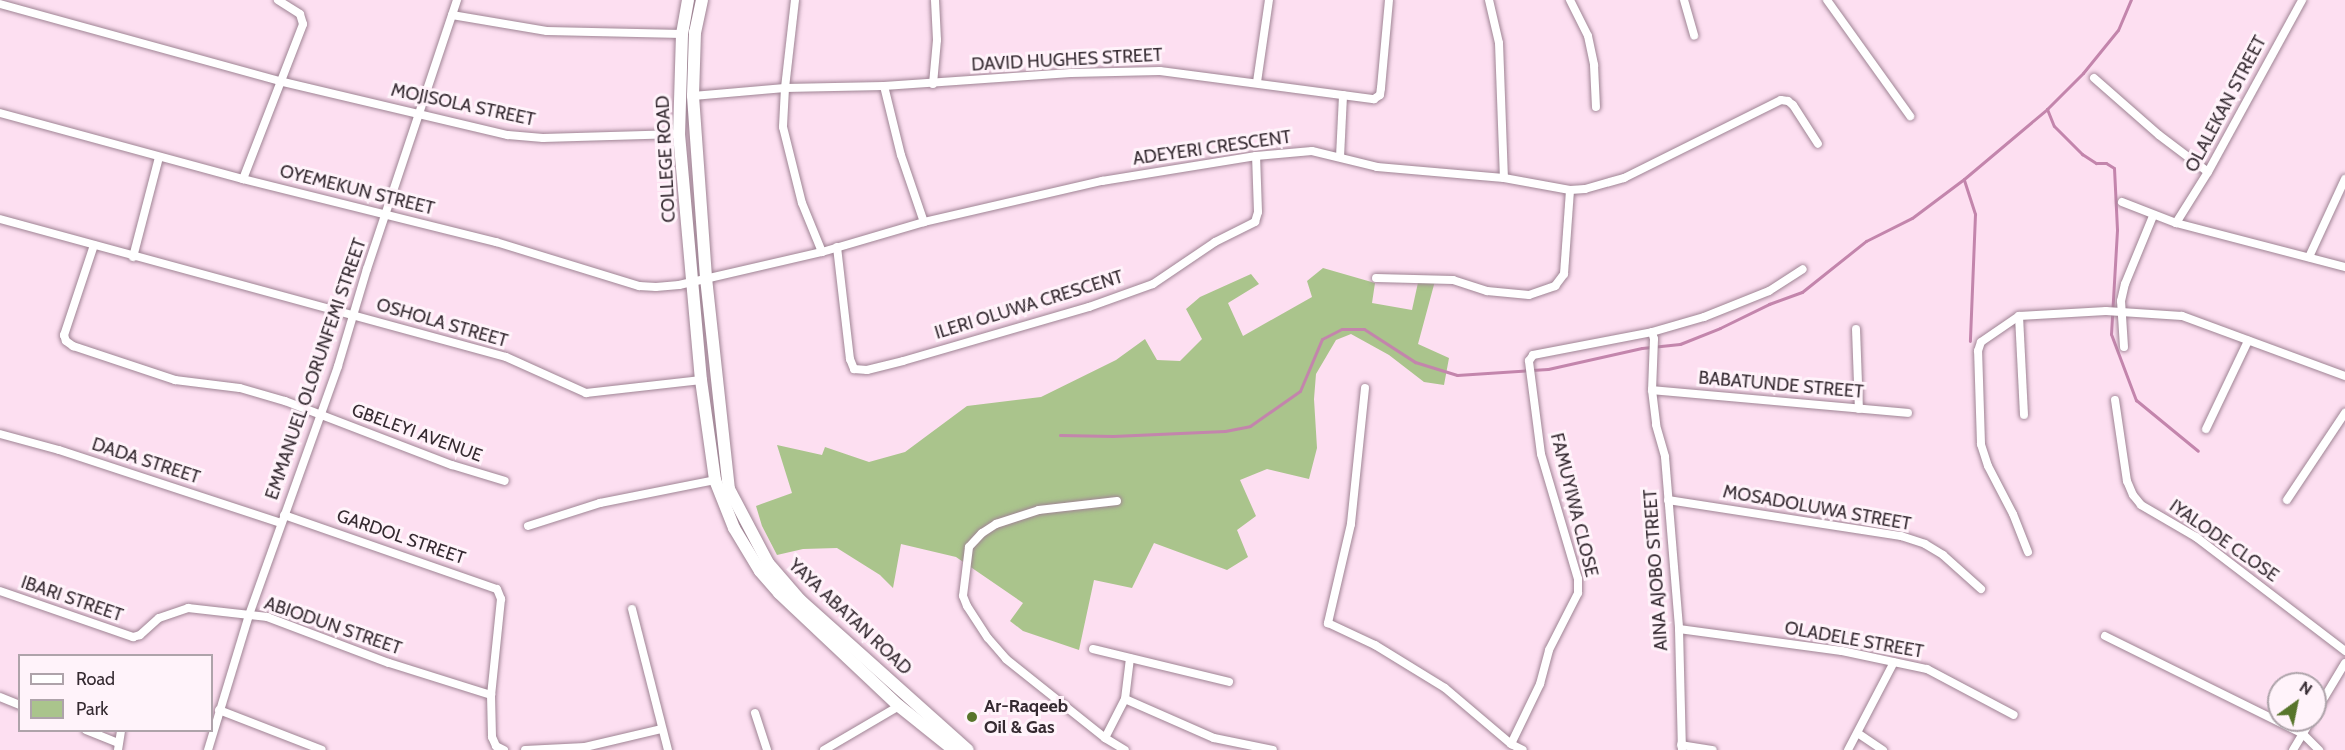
<!DOCTYPE html>
<style>
body{margin:0}
#map{position:relative;width:2345px;height:750px;overflow:hidden;background:#fddff1;font-family:Cabin,sans-serif}
div>[style]{position:absolute}
[style*='--x']{left:calc(var(--x)*1px);top:calc(var(--y)*1px);width:calc(var(--w)*1px);rotate:calc(var(--a)*1deg)}
.green>*{inset:0;background:#aac48c}
.stream>*{height:3px;margin:-1.5px;padding:0 1.5px;transform-origin:1.5px;border-radius:1.5px;background:#c385ac}
.roads{filter:drop-shadow(0 0 2px #9f8494) drop-shadow(0 0 2px #9f8494)}
.minor>*{height:8px;margin:-4px;padding:0 4px;transform-origin:4px;border-radius:4px;background:#fff}
.secondary>*{height:12px;margin:-6px;padding:0 6px;transform-origin:6px;border-radius:6px;background:#fff}
.dots>*{width:16px;height:16px;translate:-50% -50%;box-sizing:border-box;border:3px solid #fff3fa;border-radius:50%}
span{translate:-50% -50%;white-space:nowrap;text-align:center;line-height:1.15;-webkit-text-stroke:6px #fff3fa;paint-order:stroke}
.street-label{font-size:18px;color:#352a31}
.poi-label{font-size:18px;color:#352a31;font-weight:700}
.left{translate:0 -50%;text-align:left}
.legend{position:absolute;left:18px;top:654px;width:195px;height:78px;box-sizing:border-box;background:#fff3fa;border:2px solid #aea3aa;margin:0;padding:8px 10px;list-style:none;font-size:18px;color:#352a31}
.legend li{display:flex;align-items:center;gap:12px;height:30px}
.legend b{width:30px;border:2px solid #aea3aa}
.north{position:absolute;left:2267px;top:672px;width:60px;height:60px;box-sizing:border-box;background:#fff3fa;border:2px solid #aea3aa;border-radius:50%;rotate:33deg;font-size:16px;font-weight:700;line-height:24px;text-align:center;color:#352a31}
.north::after{content:'';display:block;margin:auto;width:21px;height:27px;background:#58752b;clip-path:polygon(50% 0,100% 100%,50% 72%,0 100%)}
</style>
<div id="map">
<div class="green">
<i style="clip-path:polygon(1323px 268px,1375px 283px,1372px 303px,1412px 310px,1419px 278px,1435px 281px,1418px 344px,1449px 358px,1444px 385px,1424px 382px,1389px 355px,1351px 334px,1336px 340px,1316px 374px,1314px 399px,1317px 448px,1309px 479px,1267px 469px,1240px 480px,1256px 516px,1237px 530px,1248px 557px,1227px 570px,1154px 543px,1132px 588px,1094px 580px,1079px 650px,1023px 631px,1010px 621px,1023px 603px,956px 557px,901px 544px,893px 588px,880px 575px,837px 548px,803px 549px,777px 555px,762px 526px,756px 506px,792px 493px,777px 445px,822px 455px,825px 447px,869px 462px,905px 452px,967px 406px,1041px 397px,1116px 360px,1145px 339px,1157px 360px,1180px 361px,1202px 339px,1186px 309px,1200px 297px,1251px 274px,1259px 284px,1228px 303px,1243px 336px,1312px 297px,1307px 281px)"></i>
</div>
<div class="stream">
<i style="--x:2047;--y:109;--w:18;--a:68"></i>
<i style="--x:2054;--y:126;--w:40;--a:45"></i>
<i style="--x:2082;--y:154;--w:17;--a:33"></i>
<i style="--x:2096;--y:163;--w:10;--a:0"></i>
<i style="--x:2106;--y:163;--w:9;--a:32"></i>
<i style="--x:2114;--y:168;--w:62;--a:87.2"></i>
<i style="--x:2117;--y:230;--w:104;--a:93.3"></i>
<i style="--x:2111;--y:334;--w:71;--a:69.3"></i>
<i style="--x:2136;--y:400;--w:80;--a:39.4"></i>
<i style="--x:1964;--y:180;--w:36;--a:72"></i>
<i style="--x:1975;--y:214;--w:127;--a:92.3"></i>
<i style="--x:1060;--y:435;--w:53;--a:1.1"></i>
<i style="--x:1113;--y:436;--w:112;--a:-2.6"></i>
<i style="--x:1225;--y:431;--w:25;--a:-11"></i>
<i style="--x:1250;--y:426;--w:61;--a:-35"></i>
<i style="--x:1300;--y:391;--w:56;--a:-67.1"></i>
<i style="--x:1322;--y:339;--w:22;--a:-27"></i>
<i style="--x:1342;--y:329;--w:22;--a:0"></i>
<i style="--x:1364;--y:329;--w:61;--a:32.9"></i>
<i style="--x:1415;--y:362;--w:44;--a:17.2"></i>
<i style="--x:1457;--y:375;--w:91;--a:-3.8"></i>
<i style="--x:1548;--y:369;--w:96;--a:-12.6"></i>
<i style="--x:1642;--y:348;--w:38;--a:-6"></i>
<i style="--x:1680;--y:344;--w:43;--a:-21.8"></i>
<i style="--x:1720;--y:328;--w:55;--a:-26.1"></i>
<i style="--x:1769;--y:304;--w:35;--a:-20"></i>
<i style="--x:1802;--y:292;--w:82;--a:-38.6"></i>
<i style="--x:1866;--y:241;--w:51;--a:-26.6"></i>
<i style="--x:1912;--y:218;--w:65;--a:-36.9"></i>
<i style="--x:1964;--y:179;--w:109;--a:-40.1"></i>
<i style="--x:2047;--y:109;--w:51;--a:-45"></i>
<i style="--x:2083;--y:73;--w:55;--a:-50.9"></i>
<i style="--x:2118;--y:30;--w:33;--a:-67"></i>
</div>
<div class="roads">
<div class="minor">
<i style="--x:795;--y:0;--w:89;--a:96.5"></i>
<i style="--x:785;--y:88;--w:39;--a:93"></i>
<i style="--x:783;--y:127;--w:78;--a:76"></i>
<i style="--x:802;--y:203;--w:53;--a:67.8"></i>
<i style="--x:1489;--y:0;--w:44;--a:76.9"></i>
<i style="--x:1499;--y:43;--w:135;--a:87.9"></i>
<i style="--x:1570;--y:0;--w:40;--a:63.4"></i>
<i style="--x:1588;--y:36;--w:30;--a:78"></i>
<i style="--x:1594;--y:65;--w:42;--a:87.3"></i>
<i style="--x:1684;--y:0;--w:37;--a:74"></i>
<i style="--x:1827;--y:0;--w:143;--a:54.4"></i>
<i style="--x:0;--y:4;--w:289;--a:15.4"></i>
<i style="--x:279;--y:81;--w:235;--a:13.3"></i>
<i style="--x:508;--y:135;--w:35;--a:5"></i>
<i style="--x:543;--y:138;--w:136;--a:-1.7"></i>
<i style="--x:452;--y:15;--w:96;--a:9.6"></i>
<i style="--x:547;--y:31;--w:135;--a:1.3"></i>
<i style="--x:2094;--y:78;--w:86;--a:41.2"></i>
<i style="--x:2159;--y:135;--w:61;--a:37.1"></i>
<i style="--x:1257;--y:82;--w:83;--a:-81.7"></i>
<i style="--x:933;--y:84;--w:44;--a:-84.8"></i>
<i style="--x:937;--y:40;--w:40;--a:-92.9"></i>
<i style="--x:884;--y:86;--w:71;--a:76.2"></i>
<i style="--x:901;--y:155;--w:71;--a:71.1"></i>
<i style="--x:693;--y:96;--w:92;--a:-5"></i>
<i style="--x:785;--y:88;--w:99;--a:-1.2"></i>
<i style="--x:884;--y:86;--w:187;--a:-4"></i>
<i style="--x:1071;--y:73;--w:89;--a:-1.3"></i>
<i style="--x:1160;--y:71;--w:216;--a:7.5"></i>
<i style="--x:1374;--y:99;--w:7;--a:-34"></i>
<i style="--x:1380;--y:95;--w:7;--a:-82"></i>
<i style="--x:1381;--y:88;--w:88;--a:-84.8"></i>
<i style="--x:0;--y:113;--w:252;--a:15.2"></i>
<i style="--x:243;--y:179;--w:261;--a:14"></i>
<i style="--x:496;--y:242;--w:150;--a:17.1"></i>
<i style="--x:639;--y:286;--w:17;--a:3"></i>
<i style="--x:656;--y:287;--w:23;--a:-5"></i>
<i style="--x:679;--y:285;--w:147;--a:-13"></i>
<i style="--x:822;--y:252;--w:106;--a:-16.4"></i>
<i style="--x:924;--y:222;--w:183;--a:-13"></i>
<i style="--x:1102;--y:181;--w:156;--a:-9.2"></i>
<i style="--x:1256;--y:156;--w:56;--a:-5.1"></i>
<i style="--x:1312;--y:151;--w:67;--a:13.8"></i>
<i style="--x:1377;--y:167;--w:127;--a:5"></i>
<i style="--x:1504;--y:178;--w:67;--a:10.3"></i>
<i style="--x:1570;--y:190;--w:15;--a:-4"></i>
<i style="--x:1585;--y:189;--w:41;--a:-15.8"></i>
<i style="--x:1624;--y:178;--w:175;--a:-26.4"></i>
<i style="--x:1781;--y:100;--w:7;--a:8"></i>
<i style="--x:1788;--y:101;--w:6;--a:39"></i>
<i style="--x:1793;--y:105;--w:46;--a:57.3"></i>
<i style="--x:1340;--y:157;--w:62;--a:-87.2"></i>
<i style="--x:243;--y:179;--w:166;--a:-68.8"></i>
<i style="--x:303;--y:24;--w:10;--a:-107"></i>
<i style="--x:300;--y:14;--w:26;--a:-148"></i>
<i style="--x:2122;--y:202;--w:58;--a:21.3"></i>
<i style="--x:2176;--y:223;--w:175;--a:14.6"></i>
<i style="--x:0;--y:219;--w:524;--a:15.26"></i>
<i style="--x:506;--y:357;--w:88;--a:24.2"></i>
<i style="--x:586;--y:393;--w:116;--a:-6.4"></i>
<i style="--x:2176;--y:223;--w:60;--a:-57.9"></i>
<i style="--x:2208;--y:172;--w:196;--a:-61.3"></i>
<i style="--x:94;--y:245;--w:95;--a:108.4"></i>
<i style="--x:64;--y:335;--w:6;--a:72"></i>
<i style="--x:66;--y:341;--w:9;--a:36"></i>
<i style="--x:73;--y:346;--w:108;--a:18.4"></i>
<i style="--x:175;--y:380;--w:65;--a:7"></i>
<i style="--x:240;--y:388;--w:47;--a:16.1"></i>
<i style="--x:285;--y:401;--w:179;--a:21"></i>
<i style="--x:452;--y:465;--w:55;--a:16.8"></i>
<i style="--x:837;--y:247;--w:113;--a:83.4"></i>
<i style="--x:850;--y:359;--w:11;--a:68"></i>
<i style="--x:854;--y:369;--w:13;--a:4"></i>
<i style="--x:867;--y:370;--w:37;--a:-14"></i>
<i style="--x:903;--y:361;--w:194;--a:-16.2"></i>
<i style="--x:1089;--y:307;--w:68;--a:-19.8"></i>
<i style="--x:1153;--y:284;--w:75;--a:-34.1"></i>
<i style="--x:1215;--y:242;--w:45;--a:-26.6"></i>
<i style="--x:1255;--y:222;--w:10;--a:-73"></i>
<i style="--x:1258;--y:212;--w:56;--a:-92"></i>
<i style="--x:133;--y:257;--w:103;--a:-75.4"></i>
<i style="--x:2309;--y:257;--w:86;--a:-65.2"></i>
<i style="--x:1376;--y:278;--w:77;--a:1.5"></i>
<i style="--x:1453;--y:280;--w:36;--a:18"></i>
<i style="--x:1487;--y:291;--w:42;--a:5.4"></i>
<i style="--x:1529;--y:295;--w:28;--a:-19"></i>
<i style="--x:1555;--y:286;--w:15;--a:-53"></i>
<i style="--x:1564;--y:274;--w:84;--a:-85.9"></i>
<i style="--x:2019;--y:316;--w:99;--a:87.1"></i>
<i style="--x:1856;--y:329;--w:80;--a:87.9"></i>
<i style="--x:1652;--y:332;--w:7;--a:74"></i>
<i style="--x:1654;--y:339;--w:51;--a:92.2"></i>
<i style="--x:1652;--y:390;--w:35;--a:83"></i>
<i style="--x:1656;--y:425;--w:33;--a:74"></i>
<i style="--x:1665;--y:457;--w:173;--a:85.3"></i>
<i style="--x:1679;--y:629;--w:121;--a:88.6"></i>
<i style="--x:2124;--y:347;--w:46;--a:-93.7"></i>
<i style="--x:2121;--y:301;--w:17;--a:-77"></i>
<i style="--x:2125;--y:284;--w:74;--a:-67.6"></i>
<i style="--x:1365;--y:388;--w:137;--a:95.9"></i>
<i style="--x:1351;--y:524;--w:102;--a:103.1"></i>
<i style="--x:1328;--y:623;--w:52;--a:25.1"></i>
<i style="--x:1375;--y:645;--w:82;--a:31.6"></i>
<i style="--x:1445;--y:688;--w:87;--a:40.3"></i>
<i style="--x:1511;--y:744;--w:13;--a:27"></i>
<i style="--x:1652;--y:390;--w:257;--a:5.1"></i>
<i style="--x:2115;--y:400;--w:82;--a:81.6"></i>
<i style="--x:2127;--y:481;--w:15;--a:67"></i>
<i style="--x:2133;--y:495;--w:13;--a:51"></i>
<i style="--x:2141;--y:505;--w:64;--a:30.2"></i>
<i style="--x:2196;--y:537;--w:188;--a:37.4"></i>
<i style="--x:2206;--y:429;--w:98;--a:-64.5"></i>
<i style="--x:0;--y:434;--w:61;--a:15.2"></i>
<i style="--x:59;--y:450;--w:234;--a:18.2"></i>
<i style="--x:1668;--y:500;--w:236;--a:8.8"></i>
<i style="--x:1901;--y:536;--w:25;--a:18"></i>
<i style="--x:1925;--y:544;--w:21;--a:31"></i>
<i style="--x:1943;--y:555;--w:51;--a:41.8"></i>
<i style="--x:2287;--y:500;--w:105;--a:-56.3"></i>
<i style="--x:1117;--y:501;--w:79;--a:173.4"></i>
<i style="--x:1039;--y:510;--w:45;--a:162"></i>
<i style="--x:996;--y:524;--w:17;--a:147"></i>
<i style="--x:982;--y:533;--w:19;--a:133"></i>
<i style="--x:969;--y:547;--w:49;--a:97"></i>
<i style="--x:963;--y:596;--w:11;--a:68"></i>
<i style="--x:967;--y:606;--w:38;--a:57"></i>
<i style="--x:988;--y:638;--w:28;--a:49"></i>
<i style="--x:1006;--y:659;--w:127;--a:38.6"></i>
<i style="--x:1105;--y:738;--w:23;--a:31"></i>
<i style="--x:284;--y:515;--w:225;--a:19.2"></i>
<i style="--x:497;--y:589;--w:11;--a:68"></i>
<i style="--x:501;--y:599;--w:97;--a:95.9"></i>
<i style="--x:491;--y:695;--w:42;--a:88.6"></i>
<i style="--x:492;--y:737;--w:10;--a:66"></i>
<i style="--x:496;--y:746;--w:9;--a:27"></i>
<i style="--x:528;--y:526;--w:76;--a:-17.7"></i>
<i style="--x:600;--y:503;--w:117;--a:-11.3"></i>
<i style="--x:2028;--y:552;--w:41;--a:-111.5"></i>
<i style="--x:2013;--y:514;--w:54;--a:-117.5"></i>
<i style="--x:1988;--y:466;--w:23;--a:-108"></i>
<i style="--x:1981;--y:444;--w:93;--a:-91.8"></i>
<i style="--x:1978;--y:351;--w:9;--a:-72"></i>
<i style="--x:1981;--y:342;--w:46;--a:-34.4"></i>
<i style="--x:2019;--y:316;--w:87;--a:-3.3"></i>
<i style="--x:2106;--y:311;--w:76;--a:3.8"></i>
<i style="--x:2182;--y:316;--w:174;--a:20.2"></i>
<i style="--x:0;--y:591;--w:141;--a:19.1"></i>
<i style="--x:133;--y:637;--w:7;--a:-16"></i>
<i style="--x:140;--y:635;--w:25;--a:-42"></i>
<i style="--x:159;--y:618;--w:31;--a:-19"></i>
<i style="--x:188;--y:608;--w:80;--a:6.5"></i>
<i style="--x:267;--y:617;--w:130;--a:20.7"></i>
<i style="--x:389;--y:663;--w:107;--a:17.4"></i>
<i style="--x:632;--y:609;--w:146;--a:75.7"></i>
<i style="--x:1679;--y:629;--w:164;--a:7.7"></i>
<i style="--x:1842;--y:651;--w:87;--a:12"></i>
<i style="--x:1927;--y:669;--w:98;--a:27.9"></i>
<i style="--x:2105;--y:636;--w:221;--a:26.3"></i>
<i style="--x:2303;--y:734;--w:23;--a:45"></i>
<i style="--x:1093;--y:649;--w:140;--a:13.6"></i>
<i style="--x:0;--y:697;--w:22;--a:22"></i>
<i style="--x:1125;--y:699;--w:97;--a:23.7"></i>
<i style="--x:1214;--y:738;--w:60;--a:11.5"></i>
<i style="--x:219;--y:710;--w:110;--a:21.2"></i>
<i style="--x:755;--y:713;--w:39;--a:72"></i>
<i style="--x:2315;--y:713;--w:58;--a:-59"></i>
<i style="--x:86;--y:730;--w:35;--a:22"></i>
<i style="--x:1859;--y:734;--w:29;--a:34"></i>
<i style="--x:1105;--y:738;--w:44;--a:-62.9"></i>
<i style="--x:1125;--y:699;--w:41;--a:-83"></i>
<i style="--x:1511;--y:744;--w:67;--a:-64.2"></i>
<i style="--x:1540;--y:684;--w:35;--a:-75"></i>
<i style="--x:1549;--y:650;--w:64;--a:-63"></i>
<i style="--x:1578;--y:593;--w:14;--a:-90"></i>
<i style="--x:1578;--y:579;--w:130;--a:-106.5"></i>
<i style="--x:1541;--y:454;--w:94;--a:-97.4"></i>
<i style="--x:1529;--y:361;--w:7;--a:-56"></i>
<i style="--x:1533;--y:355;--w:121;--a:-10.9"></i>
<i style="--x:1652;--y:332;--w:54;--a:-16.1"></i>
<i style="--x:1704;--y:317;--w:70;--a:-21.8"></i>
<i style="--x:1769;--y:291;--w:40;--a:-32.9"></i>
<i style="--x:1681;--y:745;--w:32;--a:9"></i>
<i style="--x:118;--y:750;--w:20;--a:-81"></i>
<i style="--x:208;--y:750;--w:141;--a:-73.1"></i>
<i style="--x:249;--y:615;--w:264;--a:-70.3"></i>
<i style="--x:338;--y:366;--w:101;--a:-73.4"></i>
<i style="--x:367;--y:269;--w:284;--a:-71.5"></i>
<i style="--x:525;--y:750;--w:60;--a:-2.9"></i>
<i style="--x:585;--y:747;--w:78;--a:-13.3"></i>
<i style="--x:824;--y:750;--w:87;--a:-30.4"></i>
<i style="--x:1848;--y:750;--w:99;--a:-62.4"></i>
<i style="--x:2293;--y:750;--w:35;--a:-59"></i>
</div>
<div class="secondary">
<i style="--x:688;--y:0;--w:35;--a:100"></i>
<i style="--x:682;--y:34;--w:100;--a:91.7"></i>
<i style="--x:679;--y:134;--w:247;--a:84.9"></i>
<i style="--x:701;--y:380;--w:101;--a:82"></i>
<i style="--x:715;--y:480;--w:52;--a:68.4"></i>
<i style="--x:734;--y:528;--w:50;--a:58.8"></i>
<i style="--x:760;--y:571;--w:29;--a:49"></i>
<i style="--x:779;--y:593;--w:165;--a:43.3"></i>
<i style="--x:899;--y:706;--w:70;--a:38.7"></i>
<i style="--x:702;--y:0;--w:33;--a:102"></i>
<i style="--x:695;--y:32;--w:64;--a:91.8"></i>
<i style="--x:693;--y:96;--w:182;--a:85.9"></i>
<i style="--x:706;--y:278;--w:212;--a:83.8"></i>
<i style="--x:729;--y:489;--w:84;--a:62.2"></i>
<i style="--x:768;--y:563;--w:49;--a:49.1"></i>
<i style="--x:800;--y:600;--w:225;--a:41.8"></i>
</div>
</div>
<div class="dots">
<i style="left:972px;top:717px;background:#58752b"></i>
</div>
<div class="street-label">
<span style="left:1067px;top:60px;rotate:-3deg">DAVID HUGHES STREET</span>
<span style="left:2226px;top:104px;rotate:-62deg">OLALEKAN STREET</span>
<span style="left:463px;top:105px;rotate:12deg">MOJISOLA STREET</span>
<span style="left:1212px;top:148px;rotate:-8deg">ADEYERI CRESCENT</span>
<span style="left:666px;top:159px;rotate:-93deg">COLLEGE ROAD</span>
<span style="left:357px;top:190px;rotate:14deg">OYEMEKUN STREET</span>
<span style="left:1029px;top:305px;rotate:-17deg">ILERI OLUWA CRESCENT</span>
<span style="left:442px;top:323px;rotate:16deg">OSHOLA STREET</span>
<span style="left:316px;top:369px;rotate:-71deg">EMMANUEL OLORUNFEMI STREET</span>
<span style="left:1781px;top:385px;rotate:5deg">BABATUNDE STREET</span>
<span style="left:417px;top:433px;rotate:20deg">GBELEYI AVENUE</span>
<span style="left:146px;top:461px;rotate:18deg">DADA STREET</span>
<span style="left:1574px;top:505px;rotate:76deg">FAMUYIWA CLOSE</span>
<span style="left:1817px;top:508px;rotate:10deg">MOSADOLUWA STREET</span>
<span style="left:401px;top:537px;rotate:19deg">GARDOL STREET</span>
<span style="left:2224px;top:541px;rotate:35deg">IYALODE CLOSE</span>
<span style="left:1656px;top:570px;rotate:-94deg">AINA AJOBO STREET</span>
<span style="left:72px;top:599px;rotate:19deg">IBARI STREET</span>
<span style="left:850px;top:617px;rotate:43deg">YAYA ABATAN ROAD</span>
<span style="left:333px;top:626px;rotate:19deg">ABIODUN STREET</span>
<span style="left:1854px;top:640px;rotate:10deg">OLADELE STREET</span>
</div>
<div class="poi-label">
<span class="left" style="left:984px;top:717px">Ar-Raqeeb<br>Oil &amp; Gas</span>
</div>
<ul class="legend">
<li><b style="height:8px;background:#fff"></b>Road</li>
<li><b style="height:16px;background:#aac48c"></b>Park</li>
</ul>
<div class="north">N</div>
</div>
